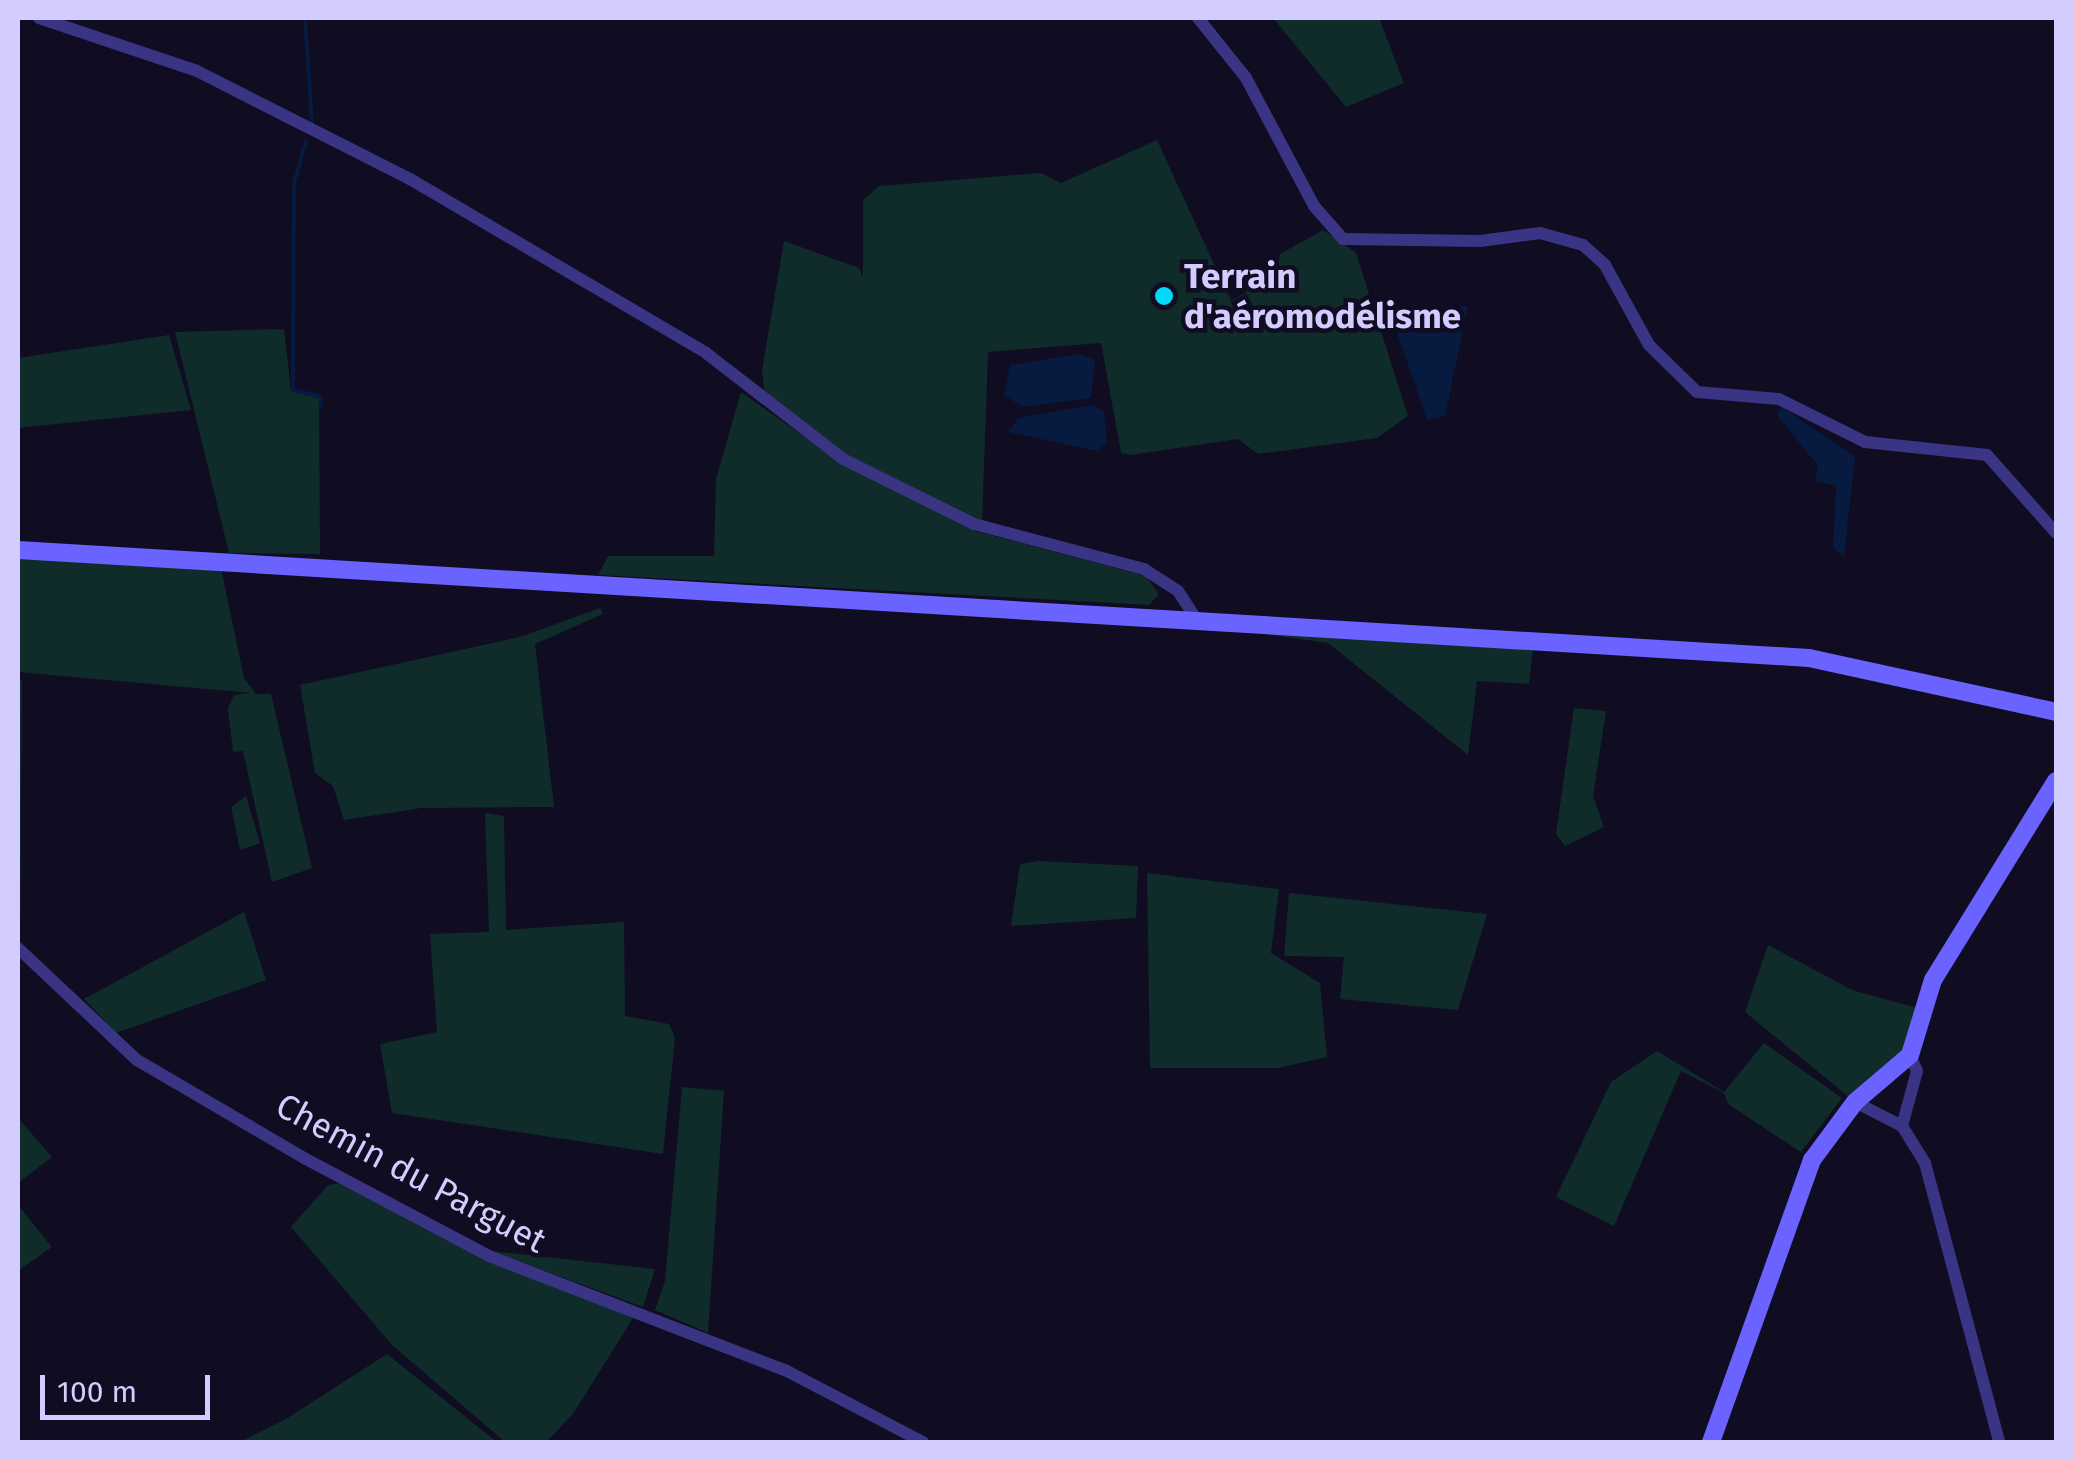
<!DOCTYPE html>
<meta charset="utf-8">
<style>
body{margin:0}
#map{position:relative;width:2074px;height:1460px;overflow:hidden;background:#100c21;font-family:"Fira Sans",sans-serif}
div>[style]{position:absolute}
[style*='--x']{left:calc(var(--x)*1px);top:calc(var(--y)*1px);width:calc(var(--w)*1px);rotate:calc(var(--a)*1deg)}
.green>*{inset:0;background:#0f2c2b}
.water>*{inset:0;background:#071a40}
.stream>*{height:4px;margin:-2px;padding:0 2px;transform-origin:2px;border-radius:2px;background:#071a40}
.street>*{height:12px;margin:-6px;padding:0 6px;transform-origin:6px;border-radius:6px;background:#393483}
.secondary>*{height:18px;margin:-9px;padding:0 9px;transform-origin:9px;border-radius:9px;background:#6a63ff}
.dots>*{width:28px;height:28px;translate:-50% -50%;box-sizing:border-box;border:5px solid #100c21;border-radius:50%}
span{translate:-50% -50%;white-space:nowrap;text-align:center;line-height:1.15;-webkit-text-stroke:9px #100c21;paint-order:stroke}
.poi-label{font-size:35px;color:#d3ccff;font-weight:700}
.left{translate:0 -50%;text-align:left}
.street-label{font-size:35px;color:#d3ccff}
.frame{position:absolute;inset:0;border:20px solid #d3ccff;pointer-events:none}
.scale{position:absolute;left:40px;top:1375px;width:170px;height:45px;box-sizing:border-box;border:5px solid #d3ccff;border-top:0;padding-left:12px;font-size:30px;line-height:35px;white-space:nowrap;color:#d3ccff;-webkit-text-stroke:8px #100c21;paint-order:stroke}
</style>
<div id="map">
<div class="green">
<i style="clip-path:polygon(1273px 18px,1379px 18px,1404px 83px,1346px 107px)"></i>
<i style="clip-path:polygon(1157px 140px,1231px 301px,1245px 293px,1234px 271px,1243px 269px,1258px 283px,1276px 276px,1280px 254px,1323px 230px,1356px 253px,1408px 416px,1377px 438px,1258px 454px,1238px 439px,1131px 455px,1121px 453px,1101px 343px,988px 352px,982px 524px,848px 459px,765px 398px,762px 370px,784px 241px,859px 268px,863px 277px,863px 200px,879px 186px,1041px 173px,1061px 183px)"></i>
<i style="clip-path:polygon(284px 329px,291px 391px,319px 398px,320px 554px,229px 553px,175px 332px)"></i>
<i style="clip-path:polygon(169px 335px,191px 410px,18px 428px,18px 358px)"></i>
<i style="clip-path:polygon(741px 392px,843px 464px,975px 531px,1146px 576px,1159px 594px,1149px 605px,598px 575px,608px 556px,714px 556px,716px 479px)"></i>
<i style="clip-path:polygon(18px 554px,221px 568px,244px 678px,256px 694px,271px 694px,312px 868px,272px 882px,243px 751px,233px 752px,228px 708px,234px 695px,251px 693px,18px 672px)"></i>
<i style="clip-path:polygon(600px 608px,603px 614px,535px 644px,554px 807px,421px 808px,344px 820px,333px 786px,315px 773px,300px 685px,520px 637px)"></i>
<i style="clip-path:polygon(1244px 631px,1533px 650px,1529px 684px,1477px 681px,1468px 755px,1328px 643px)"></i>
<i style="clip-path:polygon(18px 679px,22px 680px,20px 941px,18px 940px)"></i>
<i style="clip-path:polygon(1574px 708px,1606px 711px,1593px 796px,1604px 827px,1565px 846px,1556px 834px)"></i>
<i style="clip-path:polygon(246px 796px,260px 843px,240px 850px,231px 807px)"></i>
<i style="clip-path:polygon(485px 813px,504px 816px,506px 930px,624px 922px,625px 1016px,669px 1024px,675px 1038px,663px 1154px,392px 1113px,380px 1044px,437px 1032px,430px 934px,489px 932px)"></i>
<i style="clip-path:polygon(1039px 861px,1138px 866px,1136px 918px,1011px 926px,1020px 864px)"></i>
<i style="clip-path:polygon(1147px 873px,1279px 889px,1271px 953px,1320px 983px,1327px 1057px,1278px 1068px,1150px 1068px)"></i>
<i style="clip-path:polygon(1289px 893px,1487px 914px,1458px 1010px,1340px 999px,1344px 957px,1284px 956px)"></i>
<i style="clip-path:polygon(244px 912px,266px 980px,116px 1033px,84px 999px)"></i>
<i style="clip-path:polygon(1768px 945px,1852px 990px,1917px 1008px,1903px 1052px,1850px 1098px,1745px 1012px)"></i>
<i style="clip-path:polygon(1764px 1043px,1842px 1098px,1801px 1152px,1728px 1104px,1724px 1093px,1681px 1071px,1614px 1226px,1556px 1197px,1611px 1082px,1657px 1051px,1724px 1092px)"></i>
<i style="clip-path:polygon(682px 1087px,724px 1091px,708px 1333px,655px 1310px,665px 1281px)"></i>
<i style="clip-path:polygon(18px 1118px,52px 1157px,18px 1183px)"></i>
<i style="clip-path:polygon(340px 1183px,635px 1315px,573px 1414px,546px 1442px,505px 1442px,392px 1345px,291px 1227px,328px 1185px)"></i>
<i style="clip-path:polygon(18px 1205px,52px 1247px,18px 1271px)"></i>
<i style="clip-path:polygon(491px 1251px,655px 1269px,643px 1307px)"></i>
<i style="clip-path:polygon(387px 1354px,497px 1442px,240px 1442px,286px 1419px)"></i>
</div>
<div class="water">
<i style="clip-path:polygon(1468px 306px,1445px 416px,1427px 420px,1390px 312px)"></i>
<i style="clip-path:polygon(1078px 354px,1095px 360px,1091px 398px,1023px 407px,1004px 395px,1010px 365px)"></i>
<i style="clip-path:polygon(1092px 405px,1104px 411px,1107px 443px,1097px 451px,1008px 432px,1018px 418px)"></i>
<i style="clip-path:polygon(1782px 407px,1855px 457px,1844px 557px,1833px 548px,1836px 486px,1815px 481px,1818px 466px,1777px 415px)"></i>
</div>
<div class="stream">
<i style="--x:305;--y:18;--w:105;--a:86.2"></i>
<i style="--x:306;--y:141;--w:44;--a:105.9"></i>
<i style="--x:294;--y:183;--w:207;--a:90.3"></i>
<i style="--x:293;--y:390;--w:28;--a:13"></i>
<i style="--x:320;--y:396;--w:11;--a:85"></i>
</div>
<div class="street">
<i style="--x:39;--y:18;--w:167;--a:18.5"></i>
<i style="--x:197;--y:71;--w:239;--a:26.9"></i>
<i style="--x:410;--y:179;--w:343;--a:30.4"></i>
<i style="--x:706;--y:353;--w:173;--a:37.7"></i>
<i style="--x:843;--y:459;--w:146;--a:26.4"></i>
<i style="--x:974;--y:524;--w:176;--a:14.8"></i>
<i style="--x:1144;--y:569;--w:40;--a:32.9"></i>
<i style="--x:1178;--y:591;--w:38;--a:57"></i>
<i style="--x:1198;--y:18;--w:77;--a:51.3"></i>
<i style="--x:1246;--y:78;--w:145;--a:62"></i>
<i style="--x:1314;--y:206;--w:44;--a:48.7"></i>
<i style="--x:1343;--y:239;--w:137;--a:0.8"></i>
<i style="--x:1480;--y:241;--w:61;--a:-7.6"></i>
<i style="--x:1540;--y:233;--w:45;--a:15.6"></i>
<i style="--x:1583;--y:245;--w:30;--a:42"></i>
<i style="--x:1605;--y:265;--w:91;--a:61.2"></i>
<i style="--x:1649;--y:345;--w:67;--a:44.4"></i>
<i style="--x:1697;--y:392;--w:82;--a:4.9"></i>
<i style="--x:1779;--y:399;--w:96;--a:26.6"></i>
<i style="--x:1865;--y:442;--w:123;--a:6.1"></i>
<i style="--x:1987;--y:455;--w:104;--a:48.5"></i>
<i style="--x:18;--y:948;--w:163;--a:43.3"></i>
<i style="--x:137;--y:1060;--w:194;--a:30.4"></i>
<i style="--x:304;--y:1158;--w:209;--a:27.9"></i>
<i style="--x:489;--y:1256;--w:317;--a:21.1"></i>
<i style="--x:785;--y:1370;--w:156;--a:27.6"></i>
<i style="--x:1855;--y:1102;--w:53;--a:27.1"></i>
<i style="--x:1902;--y:1126;--w:57;--a:-74.7"></i>
<i style="--x:1917;--y:1071;--w:17;--a:-114"></i>
<i style="--x:1902;--y:1126;--w:44;--a:58.1"></i>
<i style="--x:1925;--y:1163;--w:289;--a:75.1"></i>
</div>
<div class="secondary">
<i style="--x:18;--y:550;--w:1794;--a:3.45"></i>
<i style="--x:1809;--y:658;--w:253;--a:12.3"></i>
<i style="--x:1711;--y:1442;--w:300;--a:-70.3"></i>
<i style="--x:1812;--y:1160;--w:72;--a:-53.4"></i>
<i style="--x:1855;--y:1102;--w:72;--a:-40.5"></i>
<i style="--x:1910;--y:1055;--w:78;--a:-73"></i>
<i style="--x:1933;--y:980;--w:234;--a:-58.3"></i>
</div>
<div class="dots">
<i style="left:1164px;top:296px;background:#00daf7"></i>
</div>
<div class="poi-label">
<span class="left" style="left:1184px;top:296px">Terrain<br>d'aéromodélisme</span>
</div>
<div class="street-label">
<span style="left:411px;top:1173px;rotate:28deg">Chemin du Parguet</span>
</div>
<div class="frame"></div>
<div class="scale">100 m</div>
</div>
